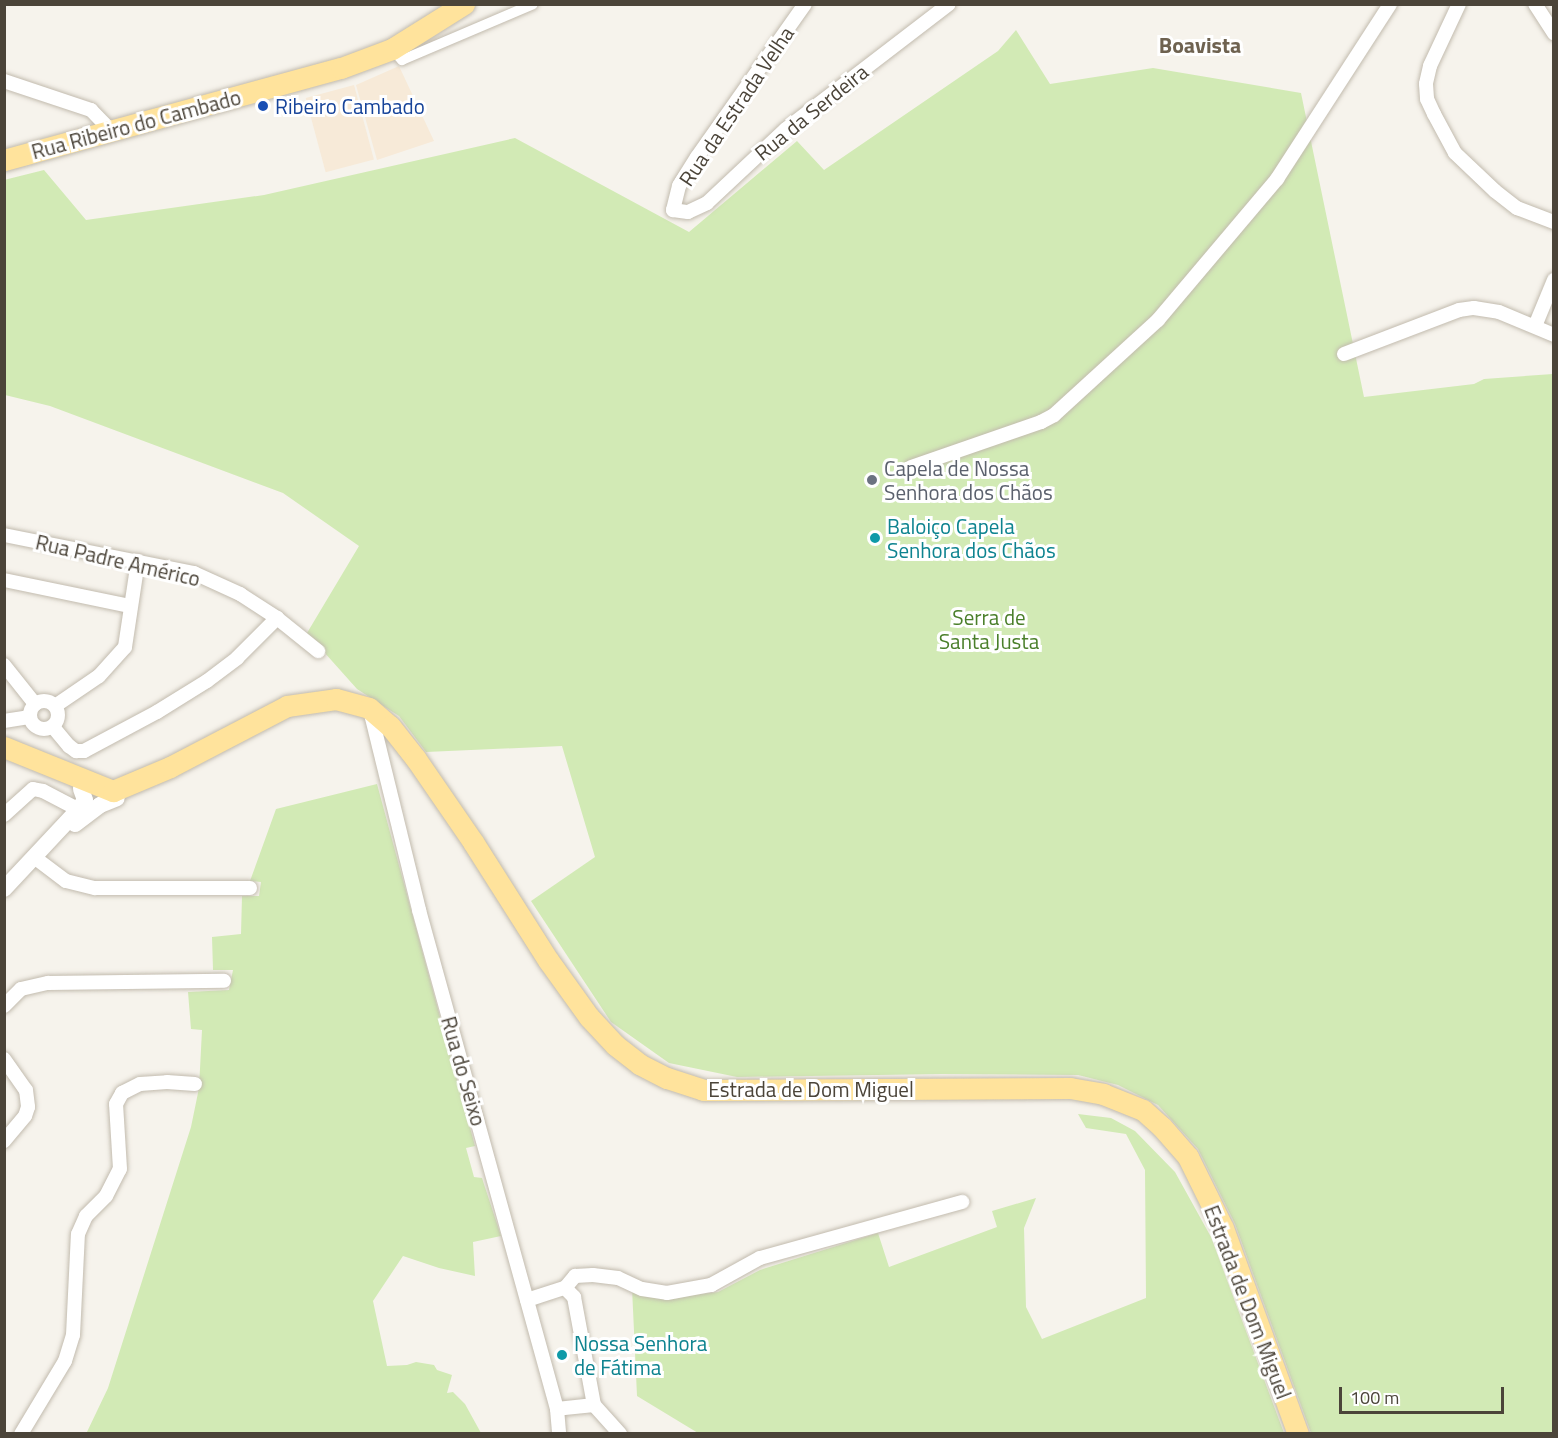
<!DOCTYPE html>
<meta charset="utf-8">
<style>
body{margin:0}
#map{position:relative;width:1558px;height:1438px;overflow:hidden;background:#f6f3ec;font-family:"Titillium Web",sans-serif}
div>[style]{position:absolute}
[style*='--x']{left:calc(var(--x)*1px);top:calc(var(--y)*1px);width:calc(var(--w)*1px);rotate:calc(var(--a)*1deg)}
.commercial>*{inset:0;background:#f7ead8;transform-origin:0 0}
.green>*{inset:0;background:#d2eab5}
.roads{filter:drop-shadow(0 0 2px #c2bbae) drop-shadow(0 0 2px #c2bbae)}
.pedestrian>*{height:10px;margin:-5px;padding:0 5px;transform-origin:5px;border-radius:5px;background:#fff}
.minor>*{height:14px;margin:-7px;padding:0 7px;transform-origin:7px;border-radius:7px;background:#fff}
.minor>.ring{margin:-7px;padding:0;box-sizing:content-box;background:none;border:14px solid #fff;border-radius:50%}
.tertiary>*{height:16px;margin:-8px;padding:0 8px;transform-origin:8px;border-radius:8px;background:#fff}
.primary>*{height:21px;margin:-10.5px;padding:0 10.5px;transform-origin:10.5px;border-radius:10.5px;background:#ffe39c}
.dots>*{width:16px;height:16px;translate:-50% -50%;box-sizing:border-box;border:3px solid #fff;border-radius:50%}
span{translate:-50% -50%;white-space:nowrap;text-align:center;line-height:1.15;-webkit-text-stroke:6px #fff;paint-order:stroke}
.transit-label{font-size:21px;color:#164399}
.left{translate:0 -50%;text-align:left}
.street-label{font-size:21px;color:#4b4439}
.worship-label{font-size:21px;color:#5b616d}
.culture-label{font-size:21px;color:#0d838f}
.park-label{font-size:21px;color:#4a7f2a}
.neighbourhood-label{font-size:22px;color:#6e6250;font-weight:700}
.frame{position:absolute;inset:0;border:6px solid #4b4439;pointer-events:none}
.scale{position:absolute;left:1339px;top:1387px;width:165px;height:27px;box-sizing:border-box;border:3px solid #4b4439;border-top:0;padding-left:8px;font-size:18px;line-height:21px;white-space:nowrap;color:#4b4439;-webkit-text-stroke:4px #fff;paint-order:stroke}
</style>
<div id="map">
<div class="commercial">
<i style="clip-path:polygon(399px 66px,434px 141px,377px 160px,356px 85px)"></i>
<i style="left:354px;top:85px;width:77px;height:50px;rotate:75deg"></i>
</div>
<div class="green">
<i style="clip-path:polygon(1016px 30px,1050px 84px,1153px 68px,1301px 93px,1364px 397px,1474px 384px,1484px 379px,1553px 374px,1553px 1433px,1311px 1433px,1235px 1224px,1198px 1149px,1158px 1105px,1118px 1085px,1078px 1075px,942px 1074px,737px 1077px,669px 1063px,611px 1022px,531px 901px,595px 857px,562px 746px,426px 752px,399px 716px,357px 689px,307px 633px,359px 546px,283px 493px,50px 406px,5px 395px,4px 180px,44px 170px,86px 220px,264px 195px,515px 138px,689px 232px,797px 141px,824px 170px,998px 51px)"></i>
<i style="clip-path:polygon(377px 784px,475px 1146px,466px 1148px,474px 1177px,482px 1178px,501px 1236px,473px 1242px,475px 1276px,439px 1268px,403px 1256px,373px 1301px,387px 1366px,407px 1365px,416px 1362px,434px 1365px,437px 1370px,452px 1375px,447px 1393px,453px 1392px,465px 1404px,481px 1433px,86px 1434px,108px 1388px,191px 1127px,199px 1088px,202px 1030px,191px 1029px,188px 992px,229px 990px,233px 970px,213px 970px,212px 937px,241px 934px,242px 896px,259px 896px,261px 882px,250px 881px,276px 809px)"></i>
<i style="clip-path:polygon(1078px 1114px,1111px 1118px,1135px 1131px,1175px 1172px,1211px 1237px,1284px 1433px,698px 1433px,637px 1396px,632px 1288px,666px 1298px,718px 1292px,760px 1270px,878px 1233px,889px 1267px,997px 1227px,992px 1211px,1036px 1198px,1024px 1228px,1026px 1307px,1042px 1339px,1146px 1298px,1145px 1170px,1126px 1134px,1086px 1128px)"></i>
</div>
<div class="roads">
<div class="pedestrian">
<i style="--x:392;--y:49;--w:15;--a:48"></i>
<i style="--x:402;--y:60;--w:142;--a:-23.1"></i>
</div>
<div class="minor">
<i style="--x:805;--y:4;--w:187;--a:125.2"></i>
<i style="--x:697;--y:157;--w:34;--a:122"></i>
<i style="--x:679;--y:186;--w:25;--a:104"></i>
<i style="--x:673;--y:210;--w:15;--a:8"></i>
<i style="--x:688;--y:212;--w:21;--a:-25"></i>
<i style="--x:707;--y:203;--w:108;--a:-43.1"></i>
<i style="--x:786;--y:129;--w:205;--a:-37.5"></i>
<i style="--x:1459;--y:4;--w:68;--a:115.1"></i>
<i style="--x:1430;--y:66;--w:18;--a:103"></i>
<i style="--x:1426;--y:84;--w:15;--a:86"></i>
<i style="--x:1427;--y:99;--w:17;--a:65"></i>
<i style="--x:1434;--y:114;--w:44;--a:61.7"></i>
<i style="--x:1455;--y:153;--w:55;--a:43.5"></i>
<i style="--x:1495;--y:191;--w:28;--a:38"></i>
<i style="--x:1517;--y:208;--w:40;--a:21"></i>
<i style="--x:1535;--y:4;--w:35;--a:57"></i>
<i style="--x:4;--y:81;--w:92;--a:18.4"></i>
<i style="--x:91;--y:110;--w:29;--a:46"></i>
<i style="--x:1535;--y:326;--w:50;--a:-67.6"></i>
<i style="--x:1344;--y:354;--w:123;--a:-20.9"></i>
<i style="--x:1459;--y:310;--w:15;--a:-8"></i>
<i style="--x:1474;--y:308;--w:25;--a:9"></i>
<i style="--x:1499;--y:312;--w:60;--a:22.7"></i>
<i style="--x:911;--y:467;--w:138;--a:-19.1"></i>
<i style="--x:1041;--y:422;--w:15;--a:-28"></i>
<i style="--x:1054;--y:415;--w:141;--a:-42.4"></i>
<i style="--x:1158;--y:320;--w:185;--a:-49.8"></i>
<i style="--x:1277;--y:179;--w:208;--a:-57.1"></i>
<i style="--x:4;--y:535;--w:194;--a:11.3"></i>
<i style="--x:194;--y:573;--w:51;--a:24.5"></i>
<i style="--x:240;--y:594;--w:44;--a:33"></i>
<i style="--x:277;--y:618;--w:53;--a:38.8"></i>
<i style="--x:4;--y:580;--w:129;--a:11.7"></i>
<i style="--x:4;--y:665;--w:50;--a:51.5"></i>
<i class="ring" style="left:30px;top:701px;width:14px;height:14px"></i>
<i style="--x:55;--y:706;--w:53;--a:-34.3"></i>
<i style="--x:99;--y:676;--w:39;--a:-48"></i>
<i style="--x:125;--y:647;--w:87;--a:-81.4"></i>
<i style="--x:370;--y:710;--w:206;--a:76.2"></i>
<i style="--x:419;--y:910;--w:518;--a:74.54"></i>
<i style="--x:557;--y:1409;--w:25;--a:85"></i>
<i style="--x:4;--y:721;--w:25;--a:-9"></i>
<i style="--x:53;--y:727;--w:25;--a:50"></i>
<i style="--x:69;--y:746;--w:9;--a:36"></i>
<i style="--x:76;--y:751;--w:8;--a:0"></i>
<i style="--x:84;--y:751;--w:83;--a:-28.1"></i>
<i style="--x:157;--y:712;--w:59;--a:-31.8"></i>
<i style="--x:207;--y:681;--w:38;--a:-37"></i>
<i style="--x:237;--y:658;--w:57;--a:-45"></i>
<i style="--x:4;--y:815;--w:39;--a:-42"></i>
<i style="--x:33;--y:789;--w:10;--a:11"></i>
<i style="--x:43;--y:791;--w:47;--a:27.6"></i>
<i style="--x:34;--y:857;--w:40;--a:37"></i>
<i style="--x:66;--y:881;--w:30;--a:14"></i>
<i style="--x:95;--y:888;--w:155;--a:0"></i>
<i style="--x:4;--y:1006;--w:24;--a:-45"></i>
<i style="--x:21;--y:989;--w:28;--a:-13"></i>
<i style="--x:48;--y:983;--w:176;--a:-0.7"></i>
<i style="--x:4;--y:1059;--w:38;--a:55"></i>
<i style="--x:26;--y:1090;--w:17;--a:83"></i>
<i style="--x:28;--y:1107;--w:9;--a:108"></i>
<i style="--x:25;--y:1116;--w:33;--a:130"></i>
<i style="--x:565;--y:1288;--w:16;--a:-50"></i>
<i style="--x:575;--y:1276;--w:18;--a:-3"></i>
<i style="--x:593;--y:1275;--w:25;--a:7"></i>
<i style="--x:618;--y:1278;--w:26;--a:25"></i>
<i style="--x:642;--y:1289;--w:25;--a:9"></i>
<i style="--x:667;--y:1293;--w:45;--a:-10.3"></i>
<i style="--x:711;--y:1285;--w:56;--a:-28.9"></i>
<i style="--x:760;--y:1258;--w:210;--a:-15.5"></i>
<i style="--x:527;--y:1300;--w:40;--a:-18"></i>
<i style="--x:565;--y:1288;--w:13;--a:45"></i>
<i style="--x:574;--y:1297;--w:110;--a:79.5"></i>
<i style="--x:594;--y:1405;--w:37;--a:174"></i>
<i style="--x:594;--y:1405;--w:39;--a:48"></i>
<i style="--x:21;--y:1434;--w:85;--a:-58.9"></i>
<i style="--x:65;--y:1361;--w:27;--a:-73"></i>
<i style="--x:73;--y:1335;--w:101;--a:-87.2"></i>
<i style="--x:78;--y:1234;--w:20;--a:-66"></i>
<i style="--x:86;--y:1216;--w:28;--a:-45"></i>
<i style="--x:106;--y:1196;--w:30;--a:-63"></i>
<i style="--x:120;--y:1169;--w:65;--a:-93.5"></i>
<i style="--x:116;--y:1104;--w:13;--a:-61"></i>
<i style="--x:122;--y:1093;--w:20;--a:-27"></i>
<i style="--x:140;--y:1084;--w:27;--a:-4"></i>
<i style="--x:167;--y:1082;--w:28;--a:4"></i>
</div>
<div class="tertiary">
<i style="--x:75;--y:824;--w:31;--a:-37"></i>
<i style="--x:100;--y:805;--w:18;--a:-22"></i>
<i style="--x:4;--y:889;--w:108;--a:-46.9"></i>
<i style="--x:78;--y:810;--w:12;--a:-55"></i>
<i style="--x:85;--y:800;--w:12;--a:-110"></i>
</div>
<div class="primary">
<i style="--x:4;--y:160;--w:349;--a:-15.3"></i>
<i style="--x:341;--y:68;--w:54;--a:-20.4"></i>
<i style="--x:392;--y:49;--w:85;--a:-32"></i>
<i style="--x:4;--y:747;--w:118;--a:22"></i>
<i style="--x:113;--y:791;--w:62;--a:-22.8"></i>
<i style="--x:170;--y:767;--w:132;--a:-27.5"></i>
<i style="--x:287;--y:706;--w:49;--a:-8.1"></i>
<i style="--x:336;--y:699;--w:34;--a:15"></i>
<i style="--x:369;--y:708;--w:28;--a:41"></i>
<i style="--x:390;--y:726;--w:42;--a:51.8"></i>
<i style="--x:416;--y:759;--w:101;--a:55.5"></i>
<i style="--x:473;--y:842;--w:140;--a:57.6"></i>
<i style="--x:548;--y:960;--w:70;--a:54.3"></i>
<i style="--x:589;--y:1017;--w:38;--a:47"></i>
<i style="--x:615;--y:1045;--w:31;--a:38"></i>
<i style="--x:639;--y:1064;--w:31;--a:27"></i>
<i style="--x:667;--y:1078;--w:38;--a:18"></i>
<i style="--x:703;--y:1090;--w:367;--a:-0.3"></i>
<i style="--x:1070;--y:1088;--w:34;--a:10"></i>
<i style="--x:1103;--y:1094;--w:43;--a:21.8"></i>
<i style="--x:1143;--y:1110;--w:25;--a:42"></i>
<i style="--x:1162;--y:1127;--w:40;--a:49"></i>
<i style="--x:1188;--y:1157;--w:79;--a:63.8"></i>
<i style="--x:1223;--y:1228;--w:219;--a:70"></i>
</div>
</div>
<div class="dots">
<i style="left:263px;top:106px;background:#1a4fb4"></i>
<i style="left:872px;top:480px;background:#6b7280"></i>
<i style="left:875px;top:538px;background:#0f9aa8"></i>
<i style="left:562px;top:1355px;background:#0f9aa8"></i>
</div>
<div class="transit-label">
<span class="left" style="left:275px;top:106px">Ribeiro Cambado</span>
</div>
<div class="street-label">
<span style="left:736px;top:106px;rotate:-56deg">Rua da Estrada Velha</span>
<span style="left:811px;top:112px;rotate:-39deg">Rua da Serdeira</span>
<span style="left:136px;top:124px;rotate:-15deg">Rua Ribeiro do Cambado</span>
<span style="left:118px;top:560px;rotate:13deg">Rua Padre Américo</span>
<span style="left:464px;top:1071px;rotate:74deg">Rua do Seixo</span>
<span style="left:811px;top:1089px">Estrada de Dom Miguel</span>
<span style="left:1248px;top:1302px;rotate:69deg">Estrada de Dom Miguel</span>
</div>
<div class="worship-label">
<span class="left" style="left:884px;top:480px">Capela de Nossa<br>Senhora dos Chãos</span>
</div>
<div class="culture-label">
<span class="left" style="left:887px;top:538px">Baloiço Capela<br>Senhora dos Chãos</span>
<span class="left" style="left:574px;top:1355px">Nossa Senhora<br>de Fátima</span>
</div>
<div class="park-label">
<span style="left:989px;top:629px">Serra de<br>Santa Justa</span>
</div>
<div class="neighbourhood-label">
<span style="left:1200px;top:46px">Boavista</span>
</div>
<div class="frame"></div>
<div class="scale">100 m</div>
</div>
